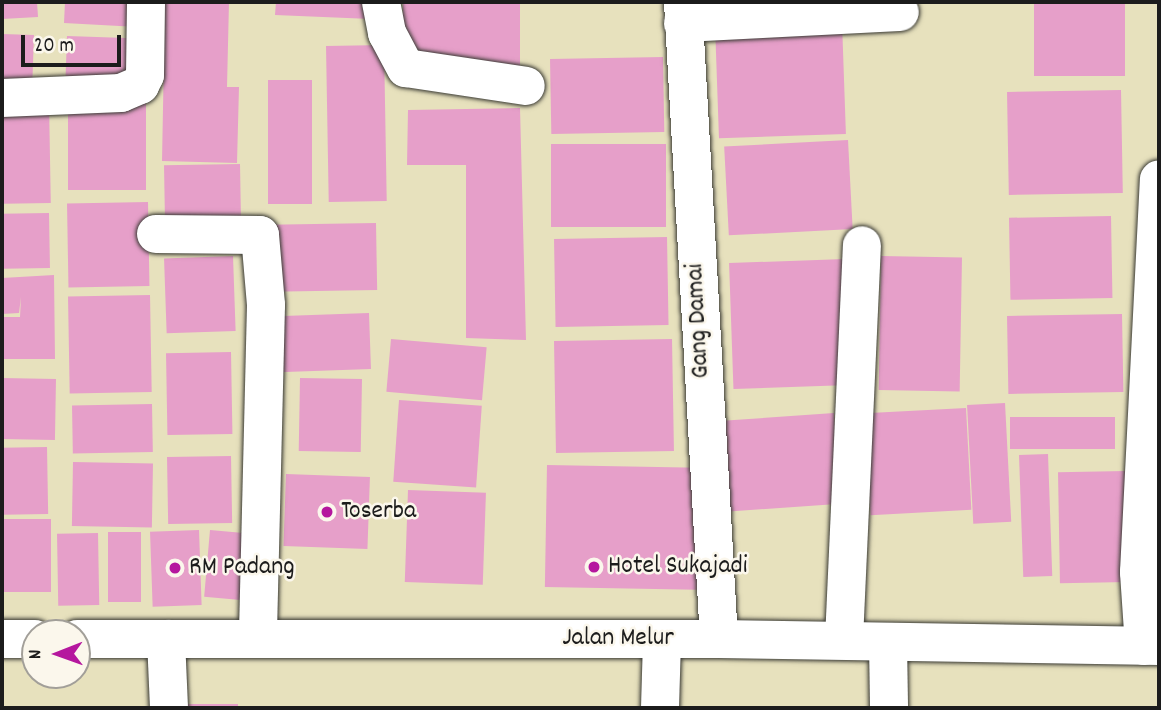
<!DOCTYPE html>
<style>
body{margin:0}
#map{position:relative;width:1161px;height:710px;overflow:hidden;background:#e7e1bd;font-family:Dekko,sans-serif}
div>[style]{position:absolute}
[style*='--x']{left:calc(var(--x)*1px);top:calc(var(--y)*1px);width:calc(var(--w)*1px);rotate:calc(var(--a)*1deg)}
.building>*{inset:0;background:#e69fc9;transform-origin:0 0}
.roads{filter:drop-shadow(0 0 2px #3a3a34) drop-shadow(0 0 2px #3a3a34)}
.minor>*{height:38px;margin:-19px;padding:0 19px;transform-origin:19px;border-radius:19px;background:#fff}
.tertiary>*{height:38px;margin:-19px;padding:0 19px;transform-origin:19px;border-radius:19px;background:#fff}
.dots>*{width:19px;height:19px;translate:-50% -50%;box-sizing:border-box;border:4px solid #fbf7ec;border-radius:50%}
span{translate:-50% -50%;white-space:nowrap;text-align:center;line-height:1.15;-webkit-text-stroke:5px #fbf7ec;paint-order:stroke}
.street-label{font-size:26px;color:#1c1c1c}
.poi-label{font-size:26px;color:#1c1c1c}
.left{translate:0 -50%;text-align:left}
.frame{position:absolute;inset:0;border:4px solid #1c1c1c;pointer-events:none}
.north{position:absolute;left:21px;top:619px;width:70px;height:70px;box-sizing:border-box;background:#fbf7ec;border:2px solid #a29f99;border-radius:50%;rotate:269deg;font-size:19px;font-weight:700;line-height:28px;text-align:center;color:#1c1c1c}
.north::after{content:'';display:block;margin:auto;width:24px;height:32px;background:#b5179e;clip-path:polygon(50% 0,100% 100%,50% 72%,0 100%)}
.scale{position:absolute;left:21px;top:35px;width:100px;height:32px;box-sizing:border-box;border:4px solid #1c1c1c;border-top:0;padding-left:9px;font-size:21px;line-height:24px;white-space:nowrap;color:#1c1c1c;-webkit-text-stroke:5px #fbf7ec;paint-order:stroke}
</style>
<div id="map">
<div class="building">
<i style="clip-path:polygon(2px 2px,37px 2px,38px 17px,2px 19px)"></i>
<i style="clip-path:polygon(65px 2px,139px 2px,138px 27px,64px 23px)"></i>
<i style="clip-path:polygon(165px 2px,229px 2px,227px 87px,239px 87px,237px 163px,162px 161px)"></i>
<i style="clip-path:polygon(276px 2px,372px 2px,371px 19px,275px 15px)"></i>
<i style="left:403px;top:2px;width:117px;height:65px"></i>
<i style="left:1034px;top:2px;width:91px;height:74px"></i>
<i style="left:842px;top:22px;width:112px;height:127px;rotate:88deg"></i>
<i style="left:2px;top:34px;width:32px;height:50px;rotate:2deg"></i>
<i style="left:67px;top:36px;width:74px;height:40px;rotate:2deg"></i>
<i style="left:384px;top:45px;width:156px;height:58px;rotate:89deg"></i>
<i style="left:663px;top:57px;width:75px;height:113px;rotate:89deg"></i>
<i style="left:312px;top:80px;width:124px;height:44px;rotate:90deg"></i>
<i style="left:1121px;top:90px;width:103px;height:114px;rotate:89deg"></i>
<i style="left:146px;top:99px;width:91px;height:78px;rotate:90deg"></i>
<i style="left:49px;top:101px;width:102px;height:47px;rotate:89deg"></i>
<i style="clip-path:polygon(520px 108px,526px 340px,466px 338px,466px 165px,407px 165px,408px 110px)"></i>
<i style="left:848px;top:140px;width:89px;height:124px;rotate:87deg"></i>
<i style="left:666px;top:144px;width:83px;height:115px;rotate:90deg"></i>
<i style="left:240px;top:164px;width:67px;height:76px;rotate:89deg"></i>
<i style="left:148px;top:202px;width:84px;height:81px;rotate:89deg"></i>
<i style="left:49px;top:213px;width:55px;height:47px;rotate:89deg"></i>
<i style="left:1111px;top:216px;width:82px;height:102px;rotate:89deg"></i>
<i style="left:376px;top:223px;width:67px;height:107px;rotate:89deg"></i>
<i style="left:667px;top:237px;width:88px;height:113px;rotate:89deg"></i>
<i style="left:233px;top:256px;width:75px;height:69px;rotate:88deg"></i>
<i style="left:881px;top:256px;width:81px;height:134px;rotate:1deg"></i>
<i style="left:845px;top:259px;width:126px;height:116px;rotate:88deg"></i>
<i style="clip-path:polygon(54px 275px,55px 359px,2px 359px,2px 317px,20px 317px,21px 297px,19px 313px,2px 314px,2px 278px)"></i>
<i style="left:150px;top:295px;width:97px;height:82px;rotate:89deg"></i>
<i style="left:369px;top:313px;width:56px;height:100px;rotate:88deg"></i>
<i style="left:1122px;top:314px;width:78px;height:115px;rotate:89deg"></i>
<i style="left:391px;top:339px;width:96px;height:53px;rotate:5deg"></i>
<i style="left:672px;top:339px;width:112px;height:118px;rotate:89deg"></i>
<i style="left:231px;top:352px;width:82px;height:65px;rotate:89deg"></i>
<i style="left:2px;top:378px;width:54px;height:61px;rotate:1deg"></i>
<i style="left:300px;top:378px;width:62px;height:73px;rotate:1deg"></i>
<i style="left:399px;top:400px;width:83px;height:82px;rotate:4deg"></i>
<i style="left:1005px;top:403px;width:119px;height:38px;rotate:87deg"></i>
<i style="left:152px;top:404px;width:48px;height:80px;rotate:89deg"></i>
<i style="left:966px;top:408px;width:102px;height:101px;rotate:87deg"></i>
<i style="left:834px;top:413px;width:91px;height:115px;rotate:86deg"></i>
<i style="left:1115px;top:417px;width:32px;height:105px;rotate:90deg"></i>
<i style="left:47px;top:447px;width:67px;height:45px;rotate:89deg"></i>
<i style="left:1048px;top:454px;width:122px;height:29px;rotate:88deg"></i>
<i style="left:231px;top:456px;width:67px;height:64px;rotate:89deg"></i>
<i style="left:73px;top:462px;width:80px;height:64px;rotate:1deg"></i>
<i style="left:547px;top:465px;width:152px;height:122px;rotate:1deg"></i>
<i style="left:1126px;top:471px;width:111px;height:68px;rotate:89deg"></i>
<i style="left:286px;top:474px;width:84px;height:72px;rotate:2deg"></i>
<i style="left:408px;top:490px;width:78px;height:92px;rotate:2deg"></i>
<i style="left:2px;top:519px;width:49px;height:73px"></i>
<i style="left:199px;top:530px;width:75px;height:49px;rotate:88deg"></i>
<i style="left:210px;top:530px;width:42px;height:67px;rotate:5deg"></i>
<i style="left:108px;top:532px;width:33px;height:70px"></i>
<i style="left:98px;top:533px;width:72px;height:41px;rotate:89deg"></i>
<i style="left:181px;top:704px;width:57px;height:4px"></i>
</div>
<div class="roads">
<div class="minor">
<i style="--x:381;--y:2;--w:32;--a:79"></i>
<i style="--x:387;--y:33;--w:40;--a:62"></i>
<i style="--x:406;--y:68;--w:121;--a:8.5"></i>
<i style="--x:683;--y:2;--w:638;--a:86.77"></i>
<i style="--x:683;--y:23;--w:217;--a:-2.9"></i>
<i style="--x:2;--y:98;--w:119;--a:-2.4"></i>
<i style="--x:121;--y:93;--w:21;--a:-23"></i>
<i style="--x:140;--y:85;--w:11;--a:-63"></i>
<i style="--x:145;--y:75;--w:73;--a:-89.2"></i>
<i style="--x:156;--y:234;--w:104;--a:0.6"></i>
<i style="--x:260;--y:235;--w:70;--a:85.1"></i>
<i style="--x:266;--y:305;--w:332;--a:91.4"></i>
<i style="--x:844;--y:640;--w:395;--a:-87.4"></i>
<i style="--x:888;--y:642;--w:66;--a:89.1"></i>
<i style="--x:1144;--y:646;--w:74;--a:-93.9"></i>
<i style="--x:1139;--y:572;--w:393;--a:-87.1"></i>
<i style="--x:660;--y:708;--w:68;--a:-88.3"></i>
</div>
<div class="tertiary">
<i style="--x:2;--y:639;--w:33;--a:0"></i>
<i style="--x:77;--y:639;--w:642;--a:0"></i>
<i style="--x:719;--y:639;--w:440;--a:0.9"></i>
<i style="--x:166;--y:639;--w:69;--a:87.5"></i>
</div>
</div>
<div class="dots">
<i style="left:327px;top:512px;background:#b5179e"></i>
<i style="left:594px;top:567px;background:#b5179e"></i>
<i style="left:175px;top:568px;background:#b5179e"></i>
</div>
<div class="street-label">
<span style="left:699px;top:321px;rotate:-93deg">Gang Damai</span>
<span style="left:618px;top:639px">Jalan Melur</span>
</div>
<div class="poi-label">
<span class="left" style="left:341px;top:512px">Toserba</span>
<span class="left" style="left:608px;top:567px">Hotel Sukajadi</span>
<span class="left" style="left:189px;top:568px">RM Padang</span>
</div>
<div class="frame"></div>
<div class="north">N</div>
<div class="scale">20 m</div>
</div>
